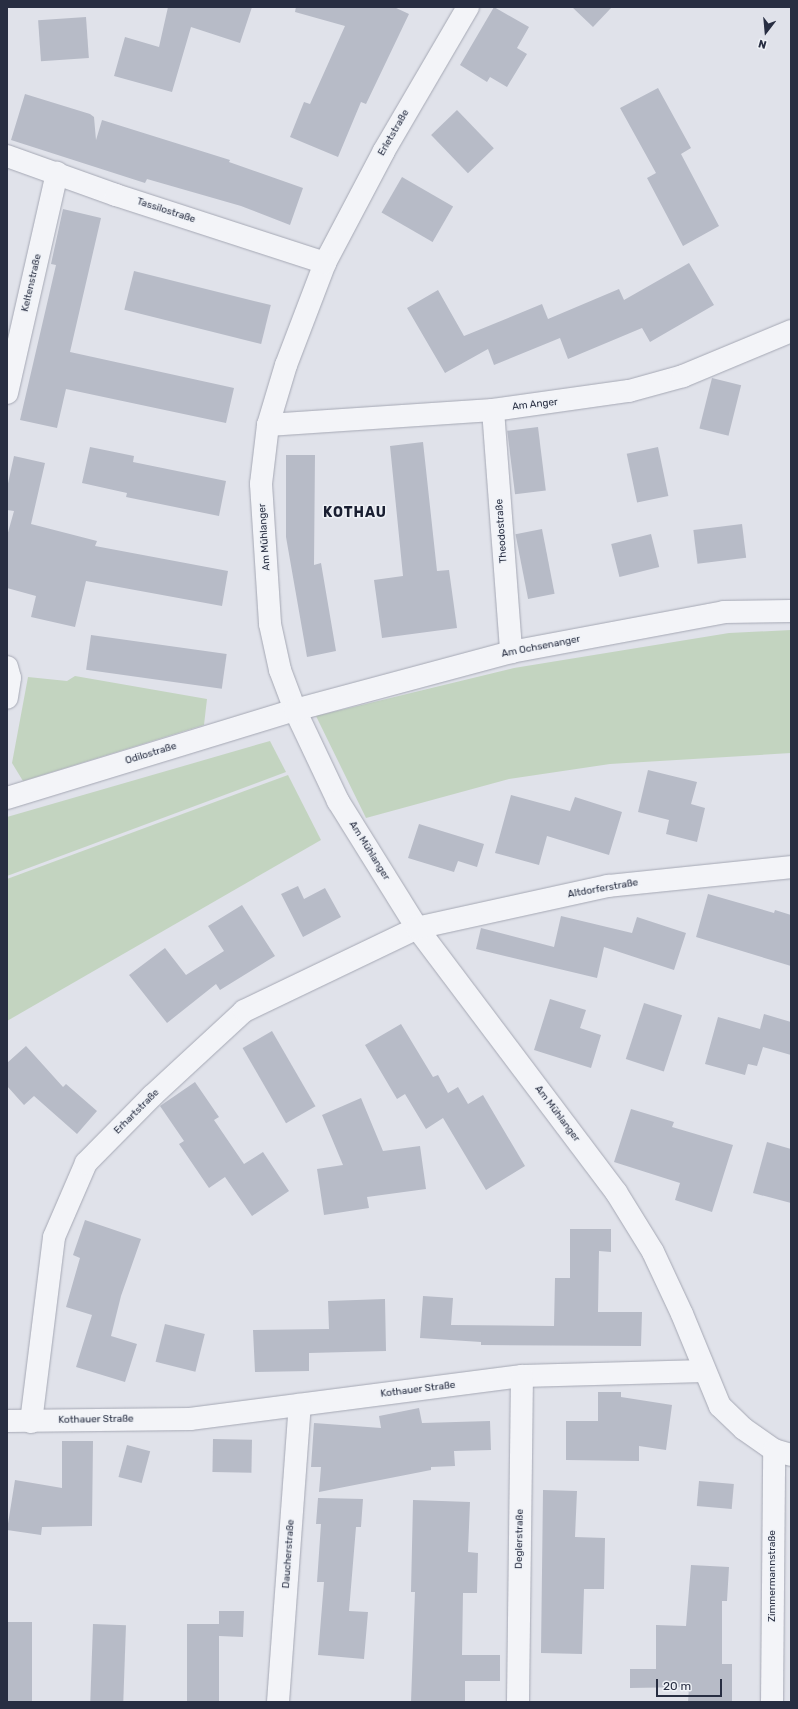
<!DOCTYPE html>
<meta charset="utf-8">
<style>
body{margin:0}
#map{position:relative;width:798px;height:1709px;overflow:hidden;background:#e0e2ea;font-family:Rubik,sans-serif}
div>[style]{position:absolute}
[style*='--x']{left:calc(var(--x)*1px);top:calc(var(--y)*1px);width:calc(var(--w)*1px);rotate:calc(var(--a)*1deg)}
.green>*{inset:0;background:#c3d4c0}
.building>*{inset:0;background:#b7bbc7;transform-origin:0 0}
.roads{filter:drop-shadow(0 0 1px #a5a8b4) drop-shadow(0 0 1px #a5a8b4)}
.minor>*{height:22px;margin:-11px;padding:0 11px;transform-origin:11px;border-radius:11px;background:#f3f4f8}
span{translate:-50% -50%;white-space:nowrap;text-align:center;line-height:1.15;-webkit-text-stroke:3px #eff2f7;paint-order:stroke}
.street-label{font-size:10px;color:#282e42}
.district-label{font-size:14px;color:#1a1f32;font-weight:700;letter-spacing:1px}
.frame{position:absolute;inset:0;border:8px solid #282e42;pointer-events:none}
.north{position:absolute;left:746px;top:12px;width:40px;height:40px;-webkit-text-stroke:3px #eff2f7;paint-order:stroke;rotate:196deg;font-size:11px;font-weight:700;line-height:16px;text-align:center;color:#282e42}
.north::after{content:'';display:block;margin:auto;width:14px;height:18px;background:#282e42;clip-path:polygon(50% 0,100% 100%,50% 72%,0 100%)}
.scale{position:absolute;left:656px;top:1679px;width:66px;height:18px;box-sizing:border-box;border:2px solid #282e42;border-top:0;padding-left:5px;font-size:12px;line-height:14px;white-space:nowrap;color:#282e42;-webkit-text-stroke:3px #eff2f7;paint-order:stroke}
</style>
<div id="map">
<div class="green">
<i style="clip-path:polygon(791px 630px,791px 753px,610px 764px,509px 779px,366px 818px,316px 716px,514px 668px,729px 633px)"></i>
<i style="clip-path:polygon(75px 676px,207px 699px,204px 725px,23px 781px,12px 763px,28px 677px,67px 681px)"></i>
<i style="clip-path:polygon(270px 741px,286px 772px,7px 876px,7px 817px)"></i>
<i style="clip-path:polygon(288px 775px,321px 840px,7px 1021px,7px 879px)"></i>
</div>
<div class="building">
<i style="clip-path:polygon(168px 7px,252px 7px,240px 43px,191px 27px,172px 92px,114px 76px,125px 37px,159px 47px)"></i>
<i style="clip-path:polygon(296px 7px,394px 7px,409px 14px,366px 104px,361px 102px,338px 157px,290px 137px,304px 102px,310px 104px,345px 26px,295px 12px)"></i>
<i style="clip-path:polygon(494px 7px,529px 27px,517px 48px,527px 54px,507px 87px,490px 77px,487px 82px,460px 65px)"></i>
<i style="clip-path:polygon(572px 7px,612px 7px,593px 27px)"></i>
<i style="left:86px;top:17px;width:41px;height:48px;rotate:86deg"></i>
<i style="clip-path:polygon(658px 88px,691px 148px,681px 154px,719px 226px,683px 246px,647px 178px,656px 173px,620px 108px)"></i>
<i style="clip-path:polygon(25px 94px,90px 114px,94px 117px,96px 140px,102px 120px,230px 160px,229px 162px,303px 188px,290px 225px,241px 206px,147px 179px,145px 183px,11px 140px)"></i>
<i style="left:457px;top:110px;width:53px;height:36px;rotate:46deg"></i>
<i style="left:402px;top:177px;width:59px;height:41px;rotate:30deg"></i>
<i style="clip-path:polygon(63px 209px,101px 218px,70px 352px,234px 388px,226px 423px,66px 389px,57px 428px,20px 420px,56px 265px,51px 264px)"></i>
<i style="clip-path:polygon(689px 263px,714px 305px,650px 342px,642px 328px,568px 359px,560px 338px,494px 365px,488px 349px,445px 373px,407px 308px,438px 290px,464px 336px,542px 304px,548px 319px,619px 289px,624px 300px)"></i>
<i style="left:134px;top:271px;width:141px;height:40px;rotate:14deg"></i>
<i style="left:712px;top:378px;width:30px;height:52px;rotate:14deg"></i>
<i style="left:538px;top:427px;width:64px;height:31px;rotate:83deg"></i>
<i style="clip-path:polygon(423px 442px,437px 571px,449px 570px,457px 628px,382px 638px,374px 580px,403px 576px,390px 446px)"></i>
<i style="clip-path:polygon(90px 447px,134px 456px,133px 462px,226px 481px,219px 516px,126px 497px,127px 493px,82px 483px)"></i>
<i style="left:658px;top:447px;width:50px;height:32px;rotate:78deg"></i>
<i style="clip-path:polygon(286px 455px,315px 455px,314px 565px,321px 563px,336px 651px,307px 657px,286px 537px)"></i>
<i style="clip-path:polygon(14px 456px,45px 463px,31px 524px,97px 541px,95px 546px,228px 571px,222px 606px,86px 581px,75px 627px,31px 617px,36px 596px,7px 588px,7px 536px,14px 511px,7px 510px,7px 488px)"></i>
<i style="left:742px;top:524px;width:34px;height:49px;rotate:83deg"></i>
<i style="left:542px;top:529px;width:66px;height:27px;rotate:79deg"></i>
<i style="left:651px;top:534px;width:34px;height:41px;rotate:76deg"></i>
<i style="left:91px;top:635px;width:137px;height:35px;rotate:8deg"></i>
<i style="clip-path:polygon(648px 770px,697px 782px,691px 804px,705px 808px,697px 842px,666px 834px,669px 820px,638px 812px)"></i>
<i style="clip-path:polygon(511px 795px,570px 811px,575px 797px,622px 812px,609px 855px,547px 836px,539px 865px,495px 853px)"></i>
<i style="clip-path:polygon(419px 824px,484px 844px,477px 867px,458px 861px,454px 872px,408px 858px)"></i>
<i style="clip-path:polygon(298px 886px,304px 899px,325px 888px,341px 917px,303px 937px,281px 894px)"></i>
<i style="clip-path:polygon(708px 894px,774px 913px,775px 910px,791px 915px,791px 966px,696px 937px)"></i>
<i style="clip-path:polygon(242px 905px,275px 956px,220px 990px,216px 984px,167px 1023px,129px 975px,165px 948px,186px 975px,224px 951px,208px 926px)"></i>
<i style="clip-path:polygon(561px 916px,632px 933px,637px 917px,686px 933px,674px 970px,604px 947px,597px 978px,476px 949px,481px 928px,554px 947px)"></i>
<i style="clip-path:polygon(550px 999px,586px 1010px,580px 1028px,601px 1035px,591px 1068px,534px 1050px)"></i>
<i style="left:644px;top:1003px;width:40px;height:59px;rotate:18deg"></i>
<i style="clip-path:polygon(764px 1014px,791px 1022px,791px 1055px,763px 1047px,757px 1066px,748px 1064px,745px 1075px,705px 1064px,718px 1017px,760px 1029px)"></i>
<i style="clip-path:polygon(401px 1024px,433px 1077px,438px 1075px,448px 1093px,458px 1087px,468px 1104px,483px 1095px,525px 1166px,486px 1190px,443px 1118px,426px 1129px,405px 1094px,397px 1099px,365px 1045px)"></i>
<i style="left:272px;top:1031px;width:87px;height:34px;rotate:60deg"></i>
<i style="clip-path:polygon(26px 1046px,63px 1087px,66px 1084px,97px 1111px,77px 1134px,34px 1096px,24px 1105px,7px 1086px,7px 1063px)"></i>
<i style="clip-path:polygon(195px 1082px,219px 1117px,214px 1120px,244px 1164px,263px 1152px,289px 1191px,252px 1216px,225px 1177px,209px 1188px,179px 1144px,184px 1141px,160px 1106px)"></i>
<i style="clip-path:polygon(361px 1098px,383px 1151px,420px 1146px,426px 1189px,367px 1197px,369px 1208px,324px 1215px,317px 1169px,343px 1165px,322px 1115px)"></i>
<i style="clip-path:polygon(631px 1109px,674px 1122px,672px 1127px,733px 1145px,712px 1212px,675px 1200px,680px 1183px,614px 1162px)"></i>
<i style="clip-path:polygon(767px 1142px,791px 1149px,791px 1203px,753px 1193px)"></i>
<i style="clip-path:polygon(85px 1220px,141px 1239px,121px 1296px,111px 1336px,137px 1344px,125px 1382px,76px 1367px,92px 1315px,66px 1307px,80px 1258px,73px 1255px)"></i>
<i style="clip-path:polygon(570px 1229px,611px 1229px,611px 1252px,599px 1251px,598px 1312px,642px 1312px,641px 1346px,481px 1345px,481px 1342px,420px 1338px,423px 1296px,453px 1298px,451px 1325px,554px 1326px,555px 1278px,570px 1278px)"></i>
<i style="clip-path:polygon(385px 1299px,386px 1351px,309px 1353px,309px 1371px,255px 1372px,253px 1330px,329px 1329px,328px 1301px)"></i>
<i style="left:165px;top:1324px;width:41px;height:39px;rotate:14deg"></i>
<i style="clip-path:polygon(598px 1392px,621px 1392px,621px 1397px,672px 1405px,666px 1450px,639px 1446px,639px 1461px,566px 1460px,566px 1421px,598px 1421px)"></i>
<i style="clip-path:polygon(419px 1408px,422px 1423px,490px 1421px,491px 1450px,454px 1451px,455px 1466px,431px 1467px,431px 1470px,319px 1492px,321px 1467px,311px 1467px,314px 1423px,381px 1428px,379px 1416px)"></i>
<i style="left:213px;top:1439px;width:39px;height:33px;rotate:1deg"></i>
<i style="clip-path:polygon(62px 1441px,93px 1441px,92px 1526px,42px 1527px,41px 1535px,7px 1530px,15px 1480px,62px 1488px)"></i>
<i style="left:127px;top:1445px;width:24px;height:33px;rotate:15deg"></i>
<i style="left:699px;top:1481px;width:35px;height:25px;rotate:5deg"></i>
<i style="clip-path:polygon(543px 1490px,577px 1491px,575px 1537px,605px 1538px,604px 1589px,584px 1589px,582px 1654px,541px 1653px)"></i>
<i style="clip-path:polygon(318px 1498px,363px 1499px,361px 1527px,356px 1527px,349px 1611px,368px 1612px,364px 1659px,318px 1655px,324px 1582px,317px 1582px,321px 1524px,316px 1524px)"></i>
<i style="clip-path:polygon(413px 1500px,470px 1502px,468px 1552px,478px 1553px,477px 1593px,463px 1593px,462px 1655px,500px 1655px,500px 1681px,465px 1681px,465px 1702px,411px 1702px,415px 1592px,411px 1592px)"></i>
<i style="clip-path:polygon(691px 1565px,729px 1567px,727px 1601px,722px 1601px,722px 1664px,732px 1664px,732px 1702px,688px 1702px,689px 1687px,630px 1688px,630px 1669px,656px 1669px,656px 1625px,686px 1626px)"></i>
<i style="clip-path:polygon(219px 1611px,244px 1611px,243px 1637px,219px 1636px,219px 1702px,187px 1702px,187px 1624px,219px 1624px)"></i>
<i style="left:7px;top:1622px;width:25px;height:80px"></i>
<i style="left:93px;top:1624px;width:33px;height:78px;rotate:2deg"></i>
</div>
<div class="roads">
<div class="minor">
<i style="--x:468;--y:7;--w:167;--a:120.3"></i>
<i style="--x:384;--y:151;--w:127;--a:117.8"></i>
<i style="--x:325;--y:263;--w:109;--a:110.9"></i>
<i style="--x:286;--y:365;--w:63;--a:106.7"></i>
<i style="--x:268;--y:425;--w:59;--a:96.8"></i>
<i style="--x:261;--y:484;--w:140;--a:86.3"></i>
<i style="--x:270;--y:624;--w:47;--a:77.7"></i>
<i style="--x:280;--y:670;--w:43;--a:69.4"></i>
<i style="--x:295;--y:710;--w:101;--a:64.7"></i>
<i style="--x:338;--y:801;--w:150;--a:58.1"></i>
<i style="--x:417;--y:928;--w:331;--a:53"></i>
<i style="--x:616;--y:1192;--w:70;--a:58.3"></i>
<i style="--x:653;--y:1252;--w:68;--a:64.9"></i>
<i style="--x:682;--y:1314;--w:100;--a:67.6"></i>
<i style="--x:720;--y:1406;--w:33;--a:44"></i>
<i style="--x:744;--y:1429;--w:37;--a:35"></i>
<i style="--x:774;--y:1450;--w:18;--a:16"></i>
<i style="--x:7;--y:156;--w:116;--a:19.7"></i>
<i style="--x:116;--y:195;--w:220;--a:18"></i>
<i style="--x:7;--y:393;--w:226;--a:-77.2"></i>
<i style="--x:493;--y:410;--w:243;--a:85.7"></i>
<i style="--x:268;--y:425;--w:225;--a:-3.8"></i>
<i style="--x:493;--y:410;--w:137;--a:-8"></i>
<i style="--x:629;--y:391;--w:56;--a:-15.5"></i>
<i style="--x:683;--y:376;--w:117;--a:-22.6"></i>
<i style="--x:7;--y:667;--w:11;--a:75"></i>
<i style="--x:10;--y:678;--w:20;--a:99"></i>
<i style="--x:7;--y:798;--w:301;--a:-17"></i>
<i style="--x:295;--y:710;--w:224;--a:-15"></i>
<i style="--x:511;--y:652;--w:217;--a:-10.6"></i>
<i style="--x:724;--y:612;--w:67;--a:-0.9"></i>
<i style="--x:7;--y:1421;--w:183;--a:-0.6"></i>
<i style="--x:190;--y:1419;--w:335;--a:-7.4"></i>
<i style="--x:522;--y:1376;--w:182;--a:-1.6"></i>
<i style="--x:31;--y:1422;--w:186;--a:-82.9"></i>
<i style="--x:54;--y:1237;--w:81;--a:-66.6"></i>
<i style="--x:86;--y:1163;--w:94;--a:-45.4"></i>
<i style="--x:152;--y:1096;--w:125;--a:-42.7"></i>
<i style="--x:244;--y:1011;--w:192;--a:-25.6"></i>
<i style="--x:417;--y:928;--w:196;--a:-12.4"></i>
<i style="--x:608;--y:886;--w:184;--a:-5.9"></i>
<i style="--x:278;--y:1702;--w:298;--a:-85.8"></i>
<i style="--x:518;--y:1702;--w:326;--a:-89.3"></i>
<i style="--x:772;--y:1702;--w:252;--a:-89.5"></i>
</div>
</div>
<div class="street-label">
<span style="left:394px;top:133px;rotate:-60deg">Erletstraße</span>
<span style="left:166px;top:211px;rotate:18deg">Tassilostraße</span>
<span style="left:32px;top:283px;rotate:-77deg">Keltenstraße</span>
<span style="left:535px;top:405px;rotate:-6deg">Am Anger</span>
<span style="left:502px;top:531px;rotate:-94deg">Theodostraße</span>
<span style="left:265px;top:537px;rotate:-94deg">Am Mühlanger</span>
<span style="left:541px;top:647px;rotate:-11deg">Am Ochsenanger</span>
<span style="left:151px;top:754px;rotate:-17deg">Odilostraße</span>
<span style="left:369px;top:851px;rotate:58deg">Am Mühlanger</span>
<span style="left:603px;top:889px;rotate:-10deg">Altdorferstraße</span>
<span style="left:137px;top:1112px;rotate:-45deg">Erhartstraße</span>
<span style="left:557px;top:1114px;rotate:53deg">Am Mühlanger</span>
<span style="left:418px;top:1390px;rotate:-7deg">Kothauer Straße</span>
<span style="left:96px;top:1420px;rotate:-1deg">Kothauer Straße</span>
<span style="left:520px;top:1539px;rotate:-89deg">Deglerstraße</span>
<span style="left:289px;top:1554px;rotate:-86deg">Daucherstraße</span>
<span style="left:773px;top:1576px;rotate:-90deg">Zimmermannstraße</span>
</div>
<div class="district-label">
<span style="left:355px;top:513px">KOTHAU</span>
</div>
<div class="frame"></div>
<div class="north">N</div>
<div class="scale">20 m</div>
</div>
